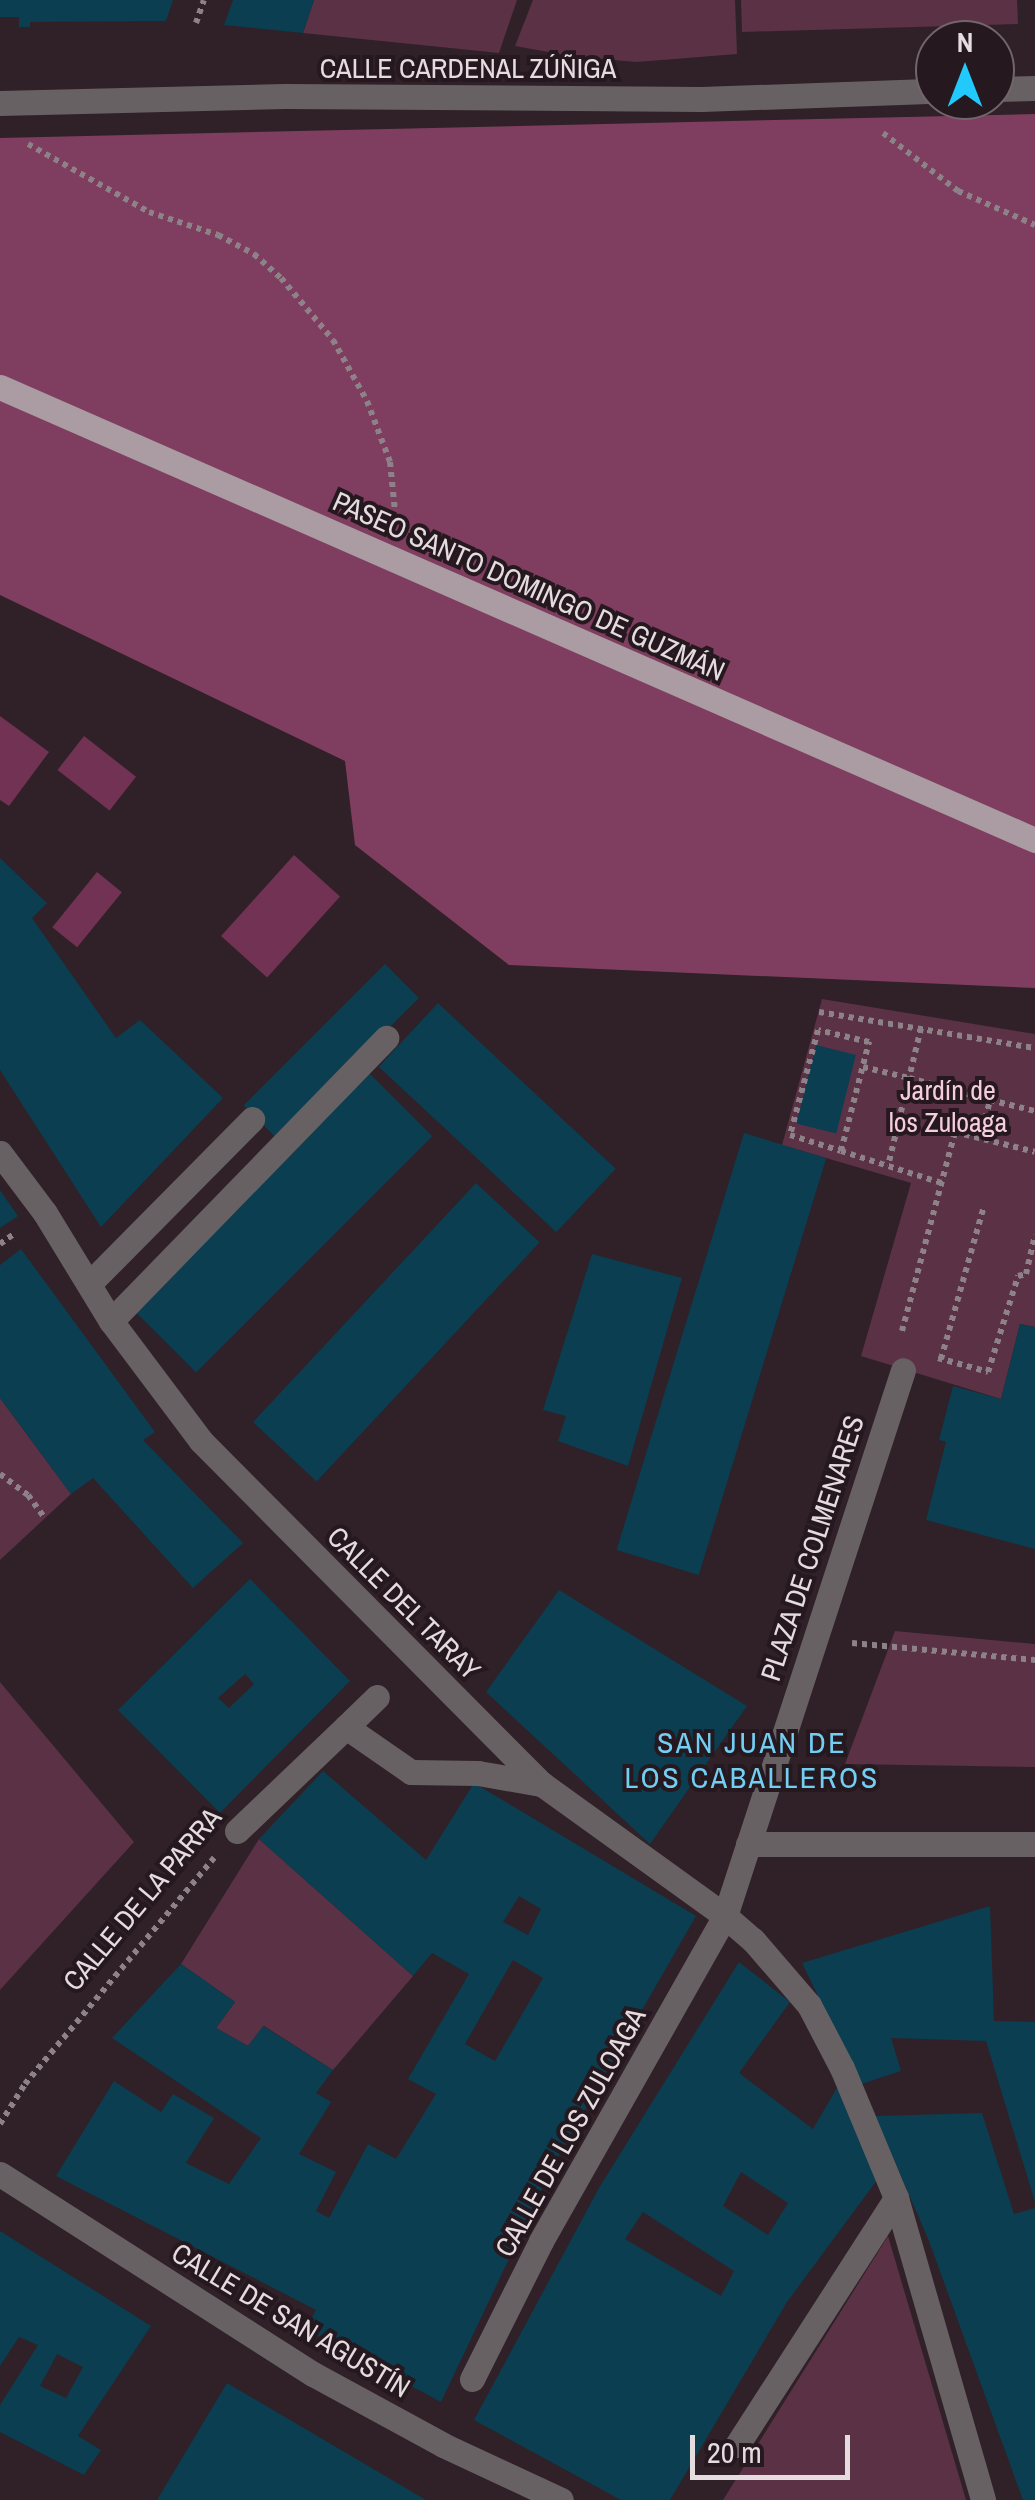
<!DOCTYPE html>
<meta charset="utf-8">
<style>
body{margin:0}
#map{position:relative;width:1035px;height:2500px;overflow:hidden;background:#2f2127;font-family:"Archivo Narrow",sans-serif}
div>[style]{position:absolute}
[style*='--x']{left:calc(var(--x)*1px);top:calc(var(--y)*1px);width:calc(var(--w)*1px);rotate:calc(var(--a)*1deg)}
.green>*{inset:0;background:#5a3145}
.forest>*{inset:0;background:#7f3e5f}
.water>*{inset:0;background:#723253;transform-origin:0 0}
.building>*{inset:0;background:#0a3e50;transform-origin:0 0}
.path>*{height:6px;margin-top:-3px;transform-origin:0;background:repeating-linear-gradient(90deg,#8d8287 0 5px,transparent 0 10px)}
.minor>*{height:25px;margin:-12.5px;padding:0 12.5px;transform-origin:12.5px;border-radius:12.5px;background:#686164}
.major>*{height:25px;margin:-12.5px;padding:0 12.5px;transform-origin:12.5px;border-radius:12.5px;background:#aa9ca2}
span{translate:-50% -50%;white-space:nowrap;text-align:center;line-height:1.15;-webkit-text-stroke:8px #25181e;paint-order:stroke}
.street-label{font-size:28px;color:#e5dce0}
.park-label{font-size:28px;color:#f6cddf}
.neighbourhood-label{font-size:30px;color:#74cef2;letter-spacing:2.5px}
.north{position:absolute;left:915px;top:20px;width:100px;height:100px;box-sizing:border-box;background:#25181e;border:2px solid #72666c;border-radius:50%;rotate:0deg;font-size:28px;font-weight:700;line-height:40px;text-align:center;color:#e5dce0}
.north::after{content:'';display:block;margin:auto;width:35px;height:45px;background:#22c9fd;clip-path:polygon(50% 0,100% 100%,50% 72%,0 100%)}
.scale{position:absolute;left:690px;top:2435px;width:160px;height:45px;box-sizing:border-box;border:5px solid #e5dce0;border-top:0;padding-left:12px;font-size:30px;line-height:35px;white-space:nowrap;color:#e5dce0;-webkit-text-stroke:8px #25181e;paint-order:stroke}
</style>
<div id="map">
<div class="green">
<i style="clip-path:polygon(314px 0,517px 0,499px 53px,303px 33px)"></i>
<i style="clip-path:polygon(533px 0,735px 0,737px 54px,637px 62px,576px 57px,515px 46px)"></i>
<i style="clip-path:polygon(741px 0,1017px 0,1018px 24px,742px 32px)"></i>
<i style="clip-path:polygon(822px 999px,1035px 1034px,1035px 1327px,1020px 1324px,1001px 1399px,861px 1356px,911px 1183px,782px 1145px)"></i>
<i style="clip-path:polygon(0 1398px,71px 1494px,0 1560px)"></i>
<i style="clip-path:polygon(895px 1631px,1035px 1644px,1035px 1767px,845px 1764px)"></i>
<i style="clip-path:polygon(0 1682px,134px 1842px,0 1990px)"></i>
<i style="clip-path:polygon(259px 1839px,413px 1976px,333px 2070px,264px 2026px,248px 2046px,216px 2028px,235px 2002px,181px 1964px)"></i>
<i style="clip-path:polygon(888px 2236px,966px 2500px,723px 2500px)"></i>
</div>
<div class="forest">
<i style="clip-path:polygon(1035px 114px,1035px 988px,509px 965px,355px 845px,345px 761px,0 595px,0 138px)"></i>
</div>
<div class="water">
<i style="clip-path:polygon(0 716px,49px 752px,9px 806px,0 800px)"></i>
<i style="left:84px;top:736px;width:66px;height:43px;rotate:38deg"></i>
<i style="left:294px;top:855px;width:62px;height:109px;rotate:42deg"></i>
<i style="left:97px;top:872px;width:32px;height:71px;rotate:39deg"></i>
</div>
<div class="building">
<i style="clip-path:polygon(0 0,173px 0,166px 21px,30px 22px,30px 27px,19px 27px,19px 17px,0 17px)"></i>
<i style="clip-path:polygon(233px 0,314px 0,303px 33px,224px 25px)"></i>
<i style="clip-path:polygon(0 858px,47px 903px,32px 918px,116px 1038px,140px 1020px,223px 1098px,101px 1227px,0 1070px)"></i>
<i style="left:385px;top:964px;width:48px;height:200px;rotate:45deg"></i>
<i style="left:438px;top:1003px;width:243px;height:87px;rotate:43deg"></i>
<i style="left:816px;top:1045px;width:41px;height:81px;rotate:14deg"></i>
<i style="left:368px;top:1072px;width:91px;height:334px;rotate:45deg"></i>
<i style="left:744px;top:1133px;width:86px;height:436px;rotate:17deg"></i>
<i style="left:476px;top:1183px;width:87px;height:327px;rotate:43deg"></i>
<i style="clip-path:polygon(0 1190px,18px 1216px,0 1228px)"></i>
<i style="clip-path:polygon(21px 1249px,155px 1432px,143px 1440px,243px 1543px,193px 1588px,93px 1478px,71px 1494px,0 1398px,0 1265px)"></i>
<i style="clip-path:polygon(592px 1254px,682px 1278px,628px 1466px,558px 1441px,566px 1416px,543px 1410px)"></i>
<i style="clip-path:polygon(1020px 1324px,1035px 1327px,1035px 1549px,926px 1520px,946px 1442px,939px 1440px,953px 1386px,1001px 1399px)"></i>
<i style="clip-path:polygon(evenodd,250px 1579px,350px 1681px,220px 1813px,118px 1710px,250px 1579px,245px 1674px,254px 1684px,229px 1708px,218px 1698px,245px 1674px)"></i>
<i style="clip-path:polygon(559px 1590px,747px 1706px,650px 1844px,486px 1692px)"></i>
<i style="clip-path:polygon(evenodd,323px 1771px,426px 1860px,474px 1783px,696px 1916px,555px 2162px,441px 2402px,305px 2329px,316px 2310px,56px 2176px,114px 2081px,161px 2112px,173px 2094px,214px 2118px,186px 2163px,229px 2184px,261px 2138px,112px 2038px,181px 1964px,235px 2002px,216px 2028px,248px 2046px,263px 2026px,333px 2070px,316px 2093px,331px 2102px,299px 2154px,336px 2172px,316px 2211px,329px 2218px,368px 2144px,396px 2159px,436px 2094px,408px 2079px,469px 1974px,432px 1953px,413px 1976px,259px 1839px,323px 1771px,519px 1896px,541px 1909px,528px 1935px,503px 1922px,519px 1896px,323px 1771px,513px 1960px,543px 1978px,495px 2061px,465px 2044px,513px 1960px)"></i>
<i style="clip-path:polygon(990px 1906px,994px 2021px,1035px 2022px,1035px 2202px,986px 2041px,891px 2038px,901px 2071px,861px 2084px,802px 1963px)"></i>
<i style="clip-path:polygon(evenodd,739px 1962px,790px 2002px,739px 2073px,813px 2129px,838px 2086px,880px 2176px,787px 2302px,670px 2500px,621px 2500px,474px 2420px,599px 2188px,739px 1962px,741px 2172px,788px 2203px,768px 2235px,723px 2206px,741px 2172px,739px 1962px,643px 2212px,734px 2271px,721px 2296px,625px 2239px,643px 2212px)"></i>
<i style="clip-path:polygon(982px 2113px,1014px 2214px,1035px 2208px,1035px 2500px,1023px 2500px,929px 2241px,875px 2116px)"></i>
<i style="clip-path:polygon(evenodd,0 2231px,151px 2326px,78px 2436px,101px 2450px,84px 2475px,0 2432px,0 2405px,38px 2345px,19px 2337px,0 2366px,0 2231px,57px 2354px,83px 2367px,66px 2398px,40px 2386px,57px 2354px)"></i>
<i style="clip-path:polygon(227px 2383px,426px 2500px,157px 2500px)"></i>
</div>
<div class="path">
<i style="--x:196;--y:23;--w:24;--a:-71"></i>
<i style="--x:883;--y:133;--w:95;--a:37.7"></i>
<i style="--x:958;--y:191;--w:84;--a:23.8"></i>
<i style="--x:28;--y:144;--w:139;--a:29.3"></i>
<i style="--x:149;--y:212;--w:73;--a:18.4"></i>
<i style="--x:218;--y:235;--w:41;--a:27.8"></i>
<i style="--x:254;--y:254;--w:36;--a:42"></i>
<i style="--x:281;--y:278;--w:81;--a:50"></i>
<i style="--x:333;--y:340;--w:70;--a:60.9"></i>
<i style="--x:367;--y:401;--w:65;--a:69.3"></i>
<i style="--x:390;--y:462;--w:49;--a:84.2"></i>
<i style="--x:819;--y:1012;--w:219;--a:9.5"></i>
<i style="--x:921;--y:1028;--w:51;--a:103.5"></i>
<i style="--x:909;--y:1078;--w:84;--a:15.2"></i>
<i style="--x:863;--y:1067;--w:47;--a:13.4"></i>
<i style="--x:909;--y:1078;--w:90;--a:103.4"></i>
<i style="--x:980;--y:1138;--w:39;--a:-75"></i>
<i style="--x:990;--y:1100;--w:46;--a:13.7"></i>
<i style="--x:841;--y:1151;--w:113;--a:-75.6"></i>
<i style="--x:869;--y:1042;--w:52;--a:-166.8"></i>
<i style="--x:818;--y:1030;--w:109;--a:104.9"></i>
<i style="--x:790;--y:1135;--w:53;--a:17.4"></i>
<i style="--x:841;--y:1151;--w:106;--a:17.6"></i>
<i style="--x:0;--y:1244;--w:19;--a:-36"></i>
<i style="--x:902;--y:1331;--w:206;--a:-75.1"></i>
<i style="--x:955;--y:1132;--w:82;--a:14"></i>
<i style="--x:938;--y:1358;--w:52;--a:15.6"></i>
<i style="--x:988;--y:1372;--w:101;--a:-72.6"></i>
<i style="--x:1018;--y:1276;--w:8;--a:-14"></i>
<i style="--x:1026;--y:1274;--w:40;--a:-77"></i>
<i style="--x:941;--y:1359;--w:159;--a:-74.3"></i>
<i style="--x:0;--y:1474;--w:35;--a:37"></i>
<i style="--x:28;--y:1495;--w:29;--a:54"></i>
<i style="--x:852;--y:1643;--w:184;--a:5.3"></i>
<i style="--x:0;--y:2124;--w:47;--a:-58"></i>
<i style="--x:25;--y:2084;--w:295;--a:-50.1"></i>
</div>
<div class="minor">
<i style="--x:995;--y:89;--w:40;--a:-1.4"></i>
<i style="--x:0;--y:103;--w:285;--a:-1.4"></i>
<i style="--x:285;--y:96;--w:416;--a:0.4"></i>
<i style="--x:701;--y:99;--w:234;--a:-2"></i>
<i style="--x:0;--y:1153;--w:75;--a:53.1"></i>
<i style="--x:45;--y:1213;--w:127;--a:58.6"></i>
<i style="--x:111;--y:1321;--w:150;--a:53.1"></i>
<i style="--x:201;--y:1441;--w:484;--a:45.2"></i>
<i style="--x:542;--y:1784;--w:226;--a:35.8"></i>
<i style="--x:725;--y:1916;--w:37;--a:41"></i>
<i style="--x:753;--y:1940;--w:86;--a:49.3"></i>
<i style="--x:809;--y:2005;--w:71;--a:62.4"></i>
<i style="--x:842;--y:2068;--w:141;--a:67.4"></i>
<i style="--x:896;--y:2198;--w:314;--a:73.9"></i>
<i style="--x:89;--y:1284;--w:232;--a:-45.3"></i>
<i style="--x:111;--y:1321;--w:395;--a:-45.8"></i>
<i style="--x:346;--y:1727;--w:43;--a:-44.1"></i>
<i style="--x:237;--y:1831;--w:151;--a:-43.7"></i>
<i style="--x:346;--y:1727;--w:79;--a:34.7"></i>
<i style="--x:411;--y:1772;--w:67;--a:0.9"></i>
<i style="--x:478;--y:1773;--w:65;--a:9.8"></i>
<i style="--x:748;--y:1844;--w:287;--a:0"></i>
<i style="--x:0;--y:2174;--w:371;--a:32.6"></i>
<i style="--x:313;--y:2374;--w:148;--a:28.6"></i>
<i style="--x:443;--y:2445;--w:130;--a:25"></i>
<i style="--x:472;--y:2379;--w:154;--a:-63.4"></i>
<i style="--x:541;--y:2241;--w:373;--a:-60.5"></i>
<i style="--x:725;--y:1916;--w:574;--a:-71.94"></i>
<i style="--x:737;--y:2445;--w:294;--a:-57.2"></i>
</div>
<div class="major">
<i style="--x:0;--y:387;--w:1130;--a:23.64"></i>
</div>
<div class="street-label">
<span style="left:468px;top:68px">CALLE CARDENAL ZÚÑIGA</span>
<span style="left:529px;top:586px;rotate:24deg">PASEO SANTO DOMINGO DE GUZMÁN</span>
<span style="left:812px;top:1548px;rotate:-72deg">PLAZA DE COLMENARES</span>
<span style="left:404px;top:1603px;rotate:45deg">CALLE DEL TARAY</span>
<span style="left:142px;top:1899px;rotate:-50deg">CALLE DE LA PARRA</span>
<span style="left:570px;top:2132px;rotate:-61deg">CALLE DE LOS ZULOAGA</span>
<span style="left:291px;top:2320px;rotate:31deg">CALLE DE SAN AGUSTÍN</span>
</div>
<div class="park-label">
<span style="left:948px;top:1106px">Jardín de<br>los Zuloaga</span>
</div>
<div class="neighbourhood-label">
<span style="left:752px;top:1759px">SAN JUAN DE<br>LOS CABALLEROS</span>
</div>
<div class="north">N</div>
<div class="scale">20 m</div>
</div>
